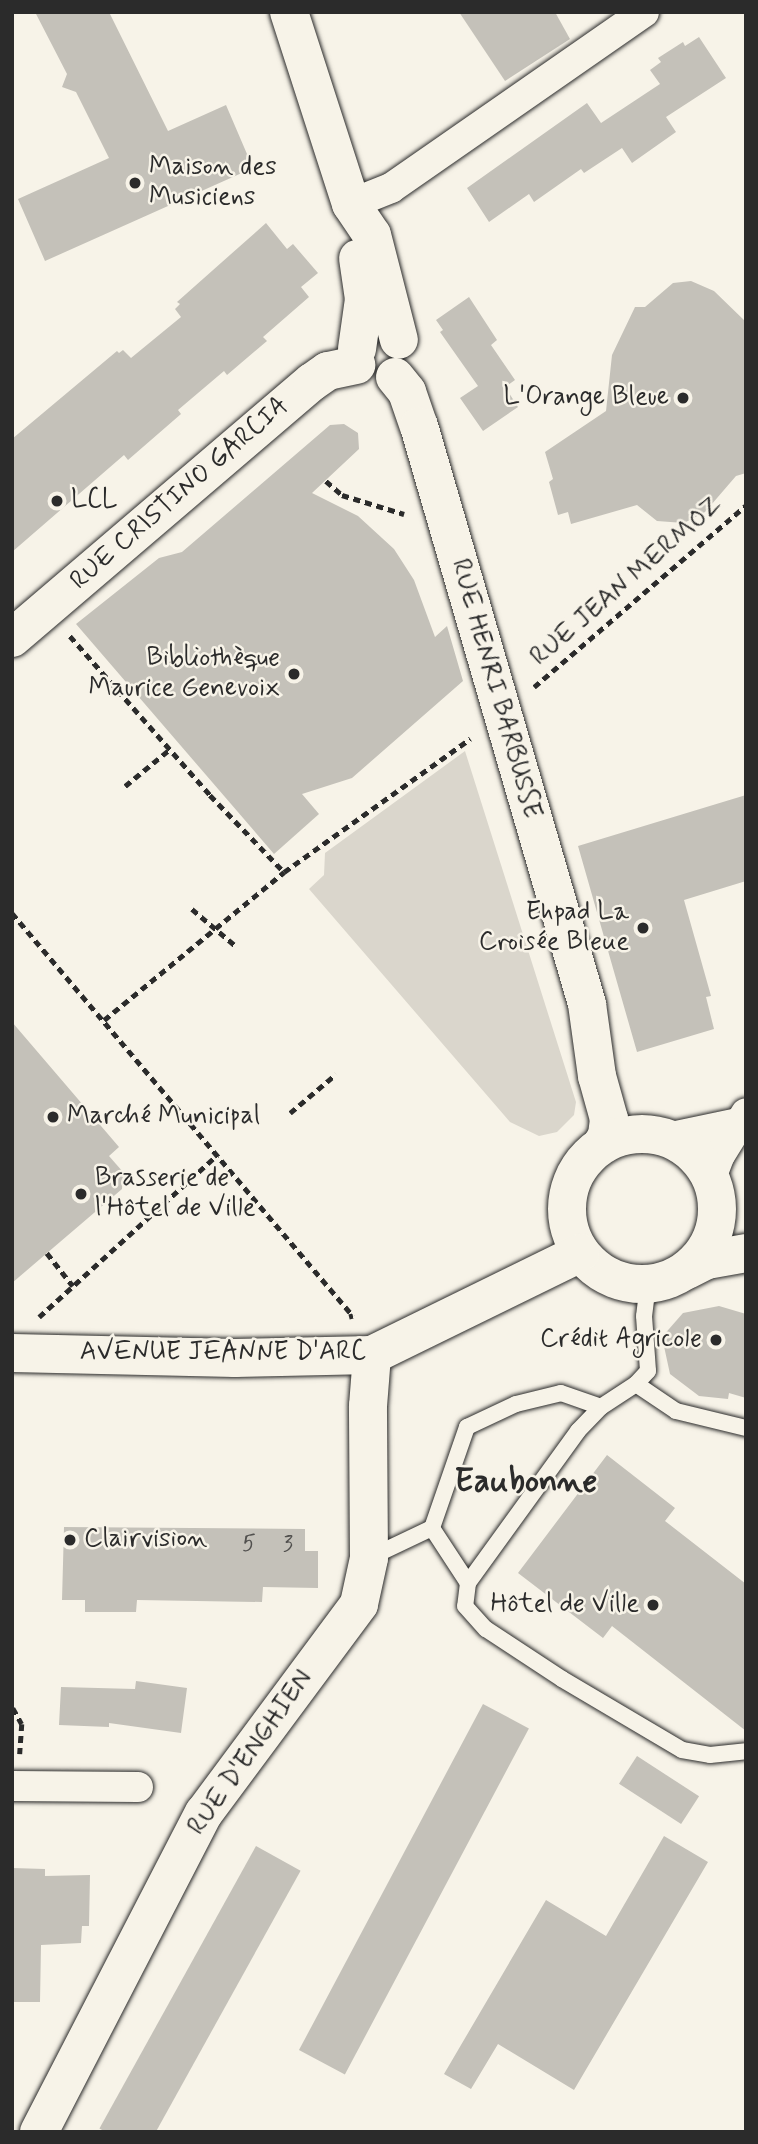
<!DOCTYPE html>
<meta charset="utf-8">
<style>
body{margin:0}
#map{position:relative;width:758px;height:2144px;overflow:hidden;background:#f7f3e8;font-family:Mynerve,sans-serif}
div>[style]{position:absolute}
[style*='--x']{left:calc(var(--x)*1px);top:calc(var(--y)*1px);width:calc(var(--w)*1px);rotate:calc(var(--a)*1deg)}
.green>*{inset:0;background:#dad6cc}
.building>*{inset:0;background:#c4c1b9;transform-origin:0 0}
.path>*{height:4.5px;margin-top:-2.25px;transform-origin:0;background:repeating-linear-gradient(90deg,#2b2b2b 0 7px,transparent 0 12px)}
.roads{filter:drop-shadow(0 0 2px #2b2b2b) drop-shadow(0 0 2px #2b2b2b)}
.service>*{height:16px;margin:-8px;padding:0 8px;transform-origin:8px;border-radius:8px;background:#f7f3e8}
.minor>*{height:30px;margin:-15px;padding:0 15px;transform-origin:15px;border-radius:15px;background:#f7f3e8}
.tertiary>*{height:38px;margin:-19px;padding:0 19px;transform-origin:19px;border-radius:19px;background:#f7f3e8}
.tertiary>.ring{margin:-19px;padding:0;box-sizing:content-box;background:none;border:38px solid #f7f3e8;border-radius:50%}
.dots>*{width:19px;height:19px;translate:-50% -50%;box-sizing:border-box;border:4px solid #f7f3e8;border-radius:50%}
span{translate:-50% -50%;white-space:nowrap;text-align:center;line-height:1.15;-webkit-text-stroke:5px #f7f3e8;paint-order:stroke}
.number-label{font-size:23px;color:#51504e}
.number-label span{-webkit-text-stroke-width:0}
.poi-label{font-size:26px;color:#2b2b2b}
.left{translate:0 -50%;text-align:left}
.right{translate:-100% -50%;text-align:right}
.street-label{font-size:26px;color:#2b2b2b}
.district-label{font-size:33px;color:#2b2b2b;font-weight:700}
.frame{position:absolute;inset:0;border:14px solid #2b2b2b;pointer-events:none}
</style>
<div id="map">
<div class="green">
<i style="clip-path:polygon(465px 751px,576px 1102px,574px 1115px,557px 1132px,539px 1136px,510px 1122px,309px 889px,324px 875px,325px 853px)"></i>
</div>
<div class="building">
<i style="clip-path:polygon(35px 12px,109px 12px,168px 131px,226px 105px,253px 168px,45px 261px,18px 199px,109px 158px,76px 92px,62px 87px,67px 74px)"></i>
<i style="clip-path:polygon(459px 12px,555px 12px,570px 39px,505px 81px)"></i>
<i style="clip-path:polygon(699px 37px,726px 78px,666px 117px,676px 132px,632px 163px,622px 148px,584px 173px,581px 169px,534px 202px,529px 194px,489px 222px,467px 188px,587px 103px,601px 123px,660px 84px,650px 70px,661px 62px,658px 58px,683px 42px,685px 46px)"></i>
<i style="clip-path:polygon(266px 223px,287px 249px,293px 244px,318px 273px,301px 287px,309px 297px,263px 337px,267px 341px,227px 375px,224px 371px,178px 410px,181px 414px,128px 460px,124px 455px,12px 552px,12px 439px,117px 351px,119px 353px,123px 350px,131px 358px,181px 317px,175px 309px,180px 304px,177px 302px)"></i>
<i style="clip-path:polygon(691px 281px,714px 291px,746px 322px,746px 473px,736px 476px,705px 512px,684px 523px,657px 521px,637px 505px,571px 524px,568px 512px,558px 515px,549px 482px,553px 479px,545px 452px,606px 411px,612px 355px,635px 307px,645px 307px,673px 283px)"></i>
<i style="clip-path:polygon(469px 297px,497px 340px,491px 345px,515px 380px,505px 387px,518px 407px,483px 431px,460px 398px,478px 386px,440px 332px,443px 330px,436px 320px)"></i>
<i style="clip-path:polygon(344px 424px,358px 433px,359px 449px,312px 493px,358px 516px,394px 549px,414px 580px,435px 637px,447px 626px,463px 681px,352px 778px,302px 794px,319px 814px,274px 854px,76px 624px,159px 558px,182px 552px,330px 425px)"></i>
<i style="clip-path:polygon(746px 795px,746px 881px,684px 900px,711px 996px,706px 997px,714px 1029px,637px 1052px,578px 846px)"></i>
<i style="clip-path:polygon(12px 1022px,119px 1147px,109px 1156px,123px 1172px,122px 1189px,12px 1283px)"></i>
<i style="clip-path:polygon(719px 1306px,746px 1314px,746px 1398px,729px 1393px,728px 1399px,699px 1396px,670px 1374px,662px 1337px,683px 1313px)"></i>
<i style="clip-path:polygon(607px 1455px,675px 1508px,665px 1521px,746px 1584px,746px 1731px,612px 1626px,603px 1638px,518px 1573px)"></i>
<i style="clip-path:polygon(64px 1527px,305px 1529px,305px 1551px,318px 1551px,318px 1588px,263px 1587px,262px 1602px,137px 1600px,136px 1612px,85px 1612px,85px 1600px,62px 1600px)"></i>
<i style="clip-path:polygon(136px 1681px,187px 1688px,181px 1733px,109px 1723px,109px 1727px,59px 1725px,61px 1687px,135px 1689px)"></i>
<i style="left:483px;top:1704px;width:52px;height:392px;rotate:28deg"></i>
<i style="left:637px;top:1756px;width:74px;height:33px;rotate:33deg"></i>
<i style="clip-path:polygon(664px 1836px,708px 1862px,574px 2090px,498px 2044px,471px 2089px,444px 2074px,546px 1900px,606px 1936px)"></i>
<i style="left:256px;top:1846px;width:51px;height:323px;rotate:29deg"></i>
<i style="clip-path:polygon(12px 1868px,45px 1869px,45px 1876px,90px 1875px,89px 1926px,82px 1926px,81px 1943px,41px 1945px,40px 2002px,12px 2002px)"></i>
</div>
<div class="path">
<i style="--x:326;--y:481;--w:21;--a:41"></i>
<i style="--x:342;--y:495;--w:65;--a:17"></i>
<i style="--x:70;--y:636;--w:212;--a:48.6"></i>
<i style="--x:210;--y:795;--w:107;--a:46.1"></i>
<i style="--x:534;--y:687;--w:279;--a:-40.6"></i>
<i style="--x:125;--y:786;--w:58;--a:-39.4"></i>
<i style="--x:192;--y:909;--w:59;--a:40.2"></i>
<i style="--x:12;--y:913;--w:528;--a:49.76"></i>
<i style="--x:353;--y:1316;--w:4;--a:166"></i>
<i style="--x:104;--y:1020;--w:233;--a:-39.4"></i>
<i style="--x:284;--y:872;--w:229;--a:-35.6"></i>
<i style="--x:290;--y:1113;--w:60;--a:-40.3"></i>
<i style="--x:47;--y:1253;--w:42;--a:51.8"></i>
<i style="--x:39;--y:1317;--w:241;--a:-42.3"></i>
<i style="--x:13;--y:1708;--w:18;--a:61"></i>
<i style="--x:22;--y:1724;--w:30;--a:94"></i>
</div>
<div class="roads">
<div class="service">
<i style="--x:648;--y:1284;--w:32;--a:97"></i>
<i style="--x:644;--y:1316;--w:55;--a:85.8"></i>
<i style="--x:648;--y:1371;--w:18;--a:133"></i>
<i style="--x:636;--y:1384;--w:42;--a:146.7"></i>
<i style="--x:601;--y:1407;--w:33;--a:134"></i>
<i style="--x:578;--y:1431;--w:188;--a:125.9"></i>
<i style="--x:468;--y:1583;--w:23;--a:97"></i>
<i style="--x:465;--y:1606;--w:31;--a:48"></i>
<i style="--x:486;--y:1629;--w:91;--a:33.3"></i>
<i style="--x:562;--y:1679;--w:139;--a:30.6"></i>
<i style="--x:682;--y:1750;--w:28;--a:10"></i>
<i style="--x:710;--y:1755;--w:36;--a:-6"></i>
<i style="--x:636;--y:1384;--w:48;--a:34"></i>
<i style="--x:676;--y:1411;--w:72;--a:13.7"></i>
<i style="--x:371;--y:1557;--w:68;--a:-25.4"></i>
<i style="--x:468;--y:1583;--w:66;--a:-123.2"></i>
<i style="--x:432;--y:1528;--w:107;--a:-70.9"></i>
<i style="--x:467;--y:1427;--w:54;--a:-25.1"></i>
<i style="--x:516;--y:1404;--w:46;--a:-13.7"></i>
<i style="--x:561;--y:1393;--w:42;--a:19.3"></i>
</div>
<div class="minor">
<i style="--x:351;--y:204;--w:43;--a:-21.8"></i>
<i style="--x:391;--y:188;--w:308;--a:-34.8"></i>
<i style="--x:667;--y:1138;--w:73;--a:-11.9"></i>
<i style="--x:711;--y:1178;--w:25;--a:-69"></i>
<i style="--x:720;--y:1155;--w:49;--a:-58.2"></i>
<i style="--x:12;--y:1786;--w:126;--a:0.5"></i>
</div>
<div class="tertiary">
<i style="--x:289;--y:12;--w:202;--a:72.1"></i>
<i style="--x:351;--y:204;--w:37;--a:56"></i>
<i style="--x:372;--y:235;--w:108;--a:75.6"></i>
<i style="--x:357;--y:349;--w:50;--a:-82"></i>
<i style="--x:364;--y:299;--w:41;--a:-98.3"></i>
<i style="--x:395;--y:377;--w:19;--a:51"></i>
<i style="--x:407;--y:392;--w:36;--a:71"></i>
<i style="--x:419;--y:426;--w:602;--a:73.79"></i>
<i style="--x:587;--y:1004;--w:73;--a:82.1"></i>
<i style="--x:597;--y:1076;--w:45;--a:74.4"></i>
<i style="--x:609;--y:1119;--w:17;--a:97"></i>
<i style="--x:607;--y:1136;--w:9;--a:122"></i>
<i style="--x:12;--y:638;--w:394;--a:-40.5"></i>
<i style="--x:312;--y:382;--w:19;--a:-35"></i>
<i style="--x:328;--y:371;--w:29;--a:-12"></i>
<i class="ring" style="left:567px;top:1134px;width:112px;height:112px"></i>
<i style="--x:687;--y:1270;--w:22;--a:-27"></i>
<i style="--x:707;--y:1260;--w:40;--a:-10"></i>
<i style="--x:12;--y:1353;--w:223;--a:1.3"></i>
<i style="--x:235;--y:1358;--w:137;--a:-1.3"></i>
<i style="--x:372;--y:1355;--w:232;--a:-26.1"></i>
<i style="--x:39;--y:2132;--w:359;--a:-62.7"></i>
<i style="--x:204;--y:1813;--w:260;--a:-53.4"></i>
<i style="--x:359;--y:1604;--w:47;--a:-77.7"></i>
<i style="--x:369;--y:1558;--w:152;--a:-90.4"></i>
<i style="--x:368;--y:1406;--w:51;--a:-85.5"></i>
</div>
</div>
<div class="dots">
<i style="left:135px;top:183px;background:#2b2b2b"></i>
<i style="left:683px;top:398px;background:#2b2b2b"></i>
<i style="left:57px;top:501px;background:#2b2b2b"></i>
<i style="left:294px;top:674px;background:#2b2b2b"></i>
<i style="left:643px;top:928px;background:#2b2b2b"></i>
<i style="left:53px;top:1117px;background:#2b2b2b"></i>
<i style="left:81px;top:1194px;background:#2b2b2b"></i>
<i style="left:716px;top:1340px;background:#2b2b2b"></i>
<i style="left:70px;top:1540px;background:#2b2b2b"></i>
<i style="left:653px;top:1605px;background:#2b2b2b"></i>
</div>
<div class="number-label">
<span style="left:249px;top:1544px">5</span>
<span style="left:288px;top:1545px">3</span>
</div>
<div class="poi-label">
<span class="left" style="left:149px;top:183px">Maison des<br>Musiciens</span>
<span class="right" style="left:669px;top:398px">L'Orange Bleue</span>
<span class="left" style="left:71px;top:501px">LCL</span>
<span class="right" style="left:280px;top:674px">Bibliothèque<br>Maurice Genevoix</span>
<span class="right" style="left:629px;top:928px">Ehpad La<br>Croisée Bleue</span>
<span class="left" style="left:67px;top:1117px">Marché Municipal</span>
<span class="left" style="left:95px;top:1194px">Brasserie de<br>l'Hôtel de Ville</span>
<span class="right" style="left:702px;top:1340px">Crédit Agricole</span>
<span class="left" style="left:84px;top:1540px">Clairvision</span>
<span class="right" style="left:639px;top:1605px">Hôtel de Ville</span>
</div>
<div class="street-label">
<span style="left:180px;top:494px;rotate:-41deg">RUE CRISTINO GARCIA</span>
<span style="left:627px;top:582px;rotate:-41deg">RUE JEAN MERMOZ</span>
<span style="left:495px;top:689px;rotate:74deg">RUE HENRI BARBUSSE</span>
<span style="left:223px;top:1353px">AVENUE JEANNE D'ARC</span>
<span style="left:251px;top:1753px;rotate:-55deg">RUE D'ENGHIEN</span>
</div>
<div class="district-label">
<span style="left:526px;top:1483px">Eaubonne</span>
</div>
<div class="frame"></div>
</div>
